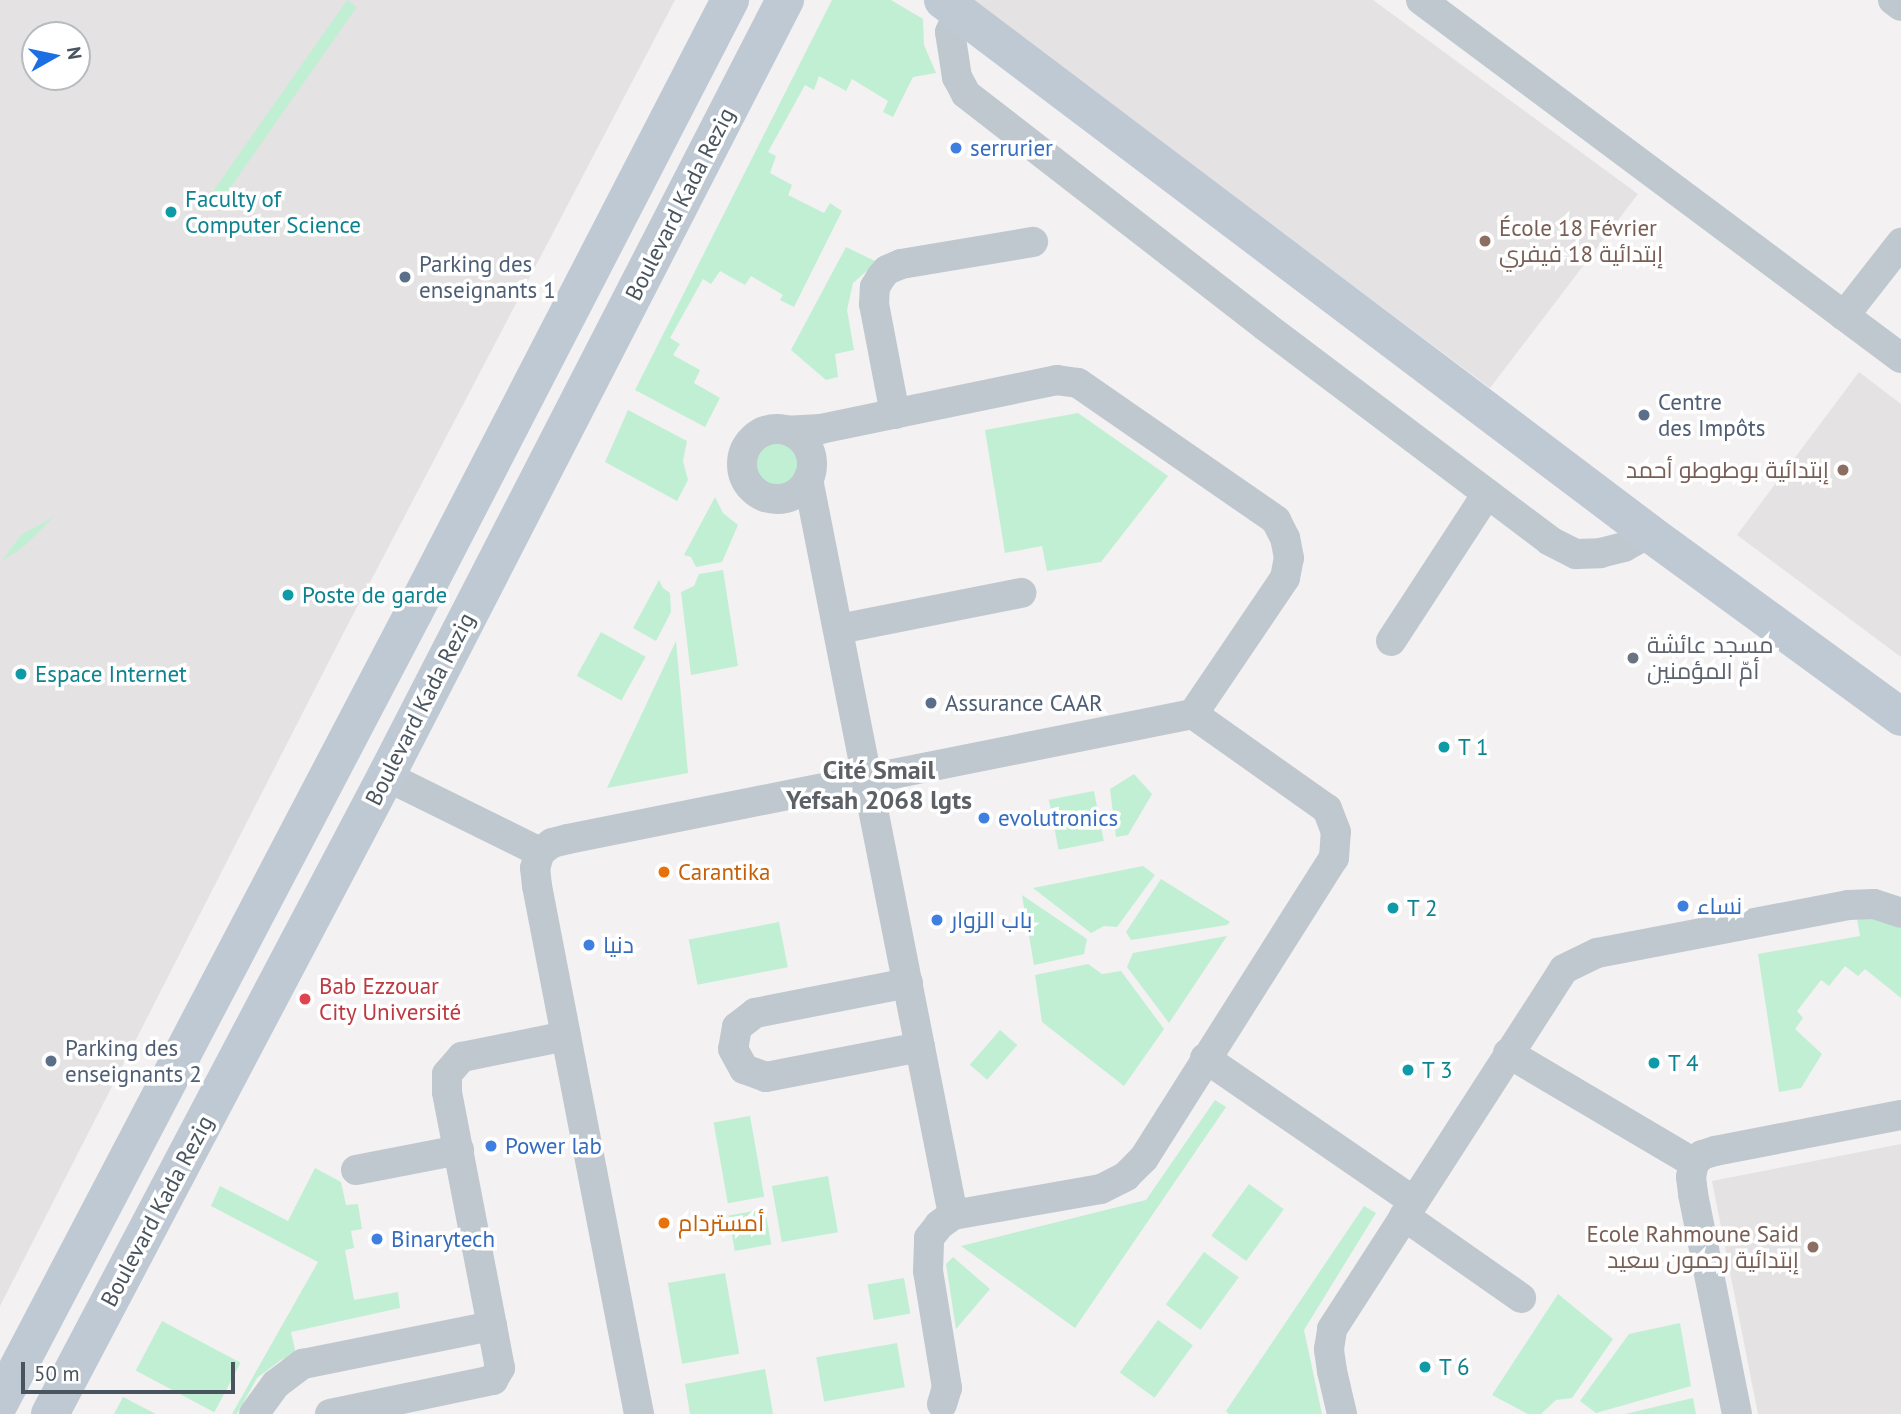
<!DOCTYPE html>
<meta charset="utf-8">
<style>
body{margin:0}
#map{position:relative;width:1901px;height:1414px;overflow:hidden;background:#f3f1f1;font-family:"PT Sans",Cairo,sans-serif}
div>[style]{position:absolute}
[style*='--x']{left:calc(var(--x)*1px);top:calc(var(--y)*1px);width:calc(var(--w)*1px);rotate:calc(var(--a)*1deg)}
.education>*{inset:0;background:#e4e2e3}
.green>*{inset:0;background:#c1efd4;transform-origin:0 0}
.round{border-radius:50%}
.street>*{height:30px;margin:-15px;padding:0 15px;transform-origin:15px;border-radius:15px;background:#bfc8cf}
.street>.ring{margin:-15px;padding:0;box-sizing:content-box;background:none;border:30px solid #bfc8cf;border-radius:50%}
.secondary>*{height:38px;margin:-19px;padding:0 19px;transform-origin:19px;border-radius:19px;background:#bfc9d4}
.dots>*{width:19px;height:19px;translate:-50% -50%;box-sizing:border-box;border:4px solid #fff;border-radius:50%}
span{translate:-50% -50%;white-space:nowrap;text-align:center;line-height:1.15;-webkit-text-stroke:7px #fff;paint-order:stroke}
.shop-label{font-size:23px;color:#366cbe}
.left{translate:0 -50%;text-align:left}
.culture-label{font-size:23px;color:#0d838f}
.street-label{font-size:23px;color:#49545e}
.education-label{font-size:23px;color:#785e54}
.right{translate:-100% -50%;text-align:right}
.service-label{font-size:23px;color:#4e5e75}
.worship-label{font-size:23px;color:#5b616d}
.food-label{font-size:23px;color:#c56008}
.health-label{font-size:23px;color:#be3a42}
.quarter-label{font-size:26px;color:#5d6166;font-weight:700}
.north{position:absolute;left:21px;top:21px;width:70px;height:70px;box-sizing:border-box;background:#fff;border:2px solid #b6bbbf;border-radius:50%;rotate:81deg;font-size:19px;font-weight:700;line-height:28px;text-align:center;color:#49545e}
.north::after{content:'';display:block;margin:auto;width:24px;height:32px;background:#1c6fe2;clip-path:polygon(50% 0,100% 100%,50% 72%,0 100%)}
.scale{position:absolute;left:21px;top:1362px;width:214px;height:32px;box-sizing:border-box;border:4px solid #49545e;border-top:0;padding-left:9px;font-size:21px;line-height:24px;white-space:nowrap;color:#49545e;-webkit-text-stroke:5px #fff;paint-order:stroke}
</style>
<div id="map">
<div class="education">
<i style="clip-path:polygon(evenodd,0 0,675px 0,346px 628px,0 1306px,0 0,35px 35px,77px 35px,77px 77px,35px 77px,35px 35px)"></i>
<i style="clip-path:polygon(971px 0,1373px 0,1638px 194px,1490px 388px)"></i>
<i style="clip-path:polygon(1859px 372px,1901px 404px,1901px 657px,1737px 535px)"></i>
<i style="clip-path:polygon(1901px 1144px,1901px 1414px,1758px 1414px,1712px 1181px)"></i>
</div>
<div class="green">
<i style="left:347px;top:0;width:12px;height:236px;rotate:35deg"></i>
<i style="clip-path:polygon(832px 0,891px 0,923px 19px,924px 45px,936px 73px,913px 77px,893px 117px,883px 112px,888px 101px,852px 79px,846px 91px,819px 76px,814px 90px,805px 85px,768px 152px,776px 156px,770px 173px,792px 185px,788px 195px,824px 213px,830px 203px,842px 211px,794px 307px,780px 300px,783px 295px,751px 276px,745px 285px,720px 271px,711px 284px,703px 279px,670px 338px,680px 344px,673px 355px,700px 370px,694px 383px,720px 398px,705px 427px,635px 390px)"></i>
<i style="clip-path:polygon(846px 247px,877px 262px,853px 283px,847px 310px,854px 350px,835px 354px,838px 377px,826px 380px,791px 350px)"></i>
<i style="clip-path:polygon(628px 410px,687px 441px,683px 461px,688px 480px,677px 501px,605px 462px)"></i>
<i style="clip-path:polygon(1078px 413px,1168px 476px,1101px 562px,1047px 571px,1042px 546px,1005px 553px,985px 430px)"></i>
<i class="round" style="left:755px;top:442px;width:44px;height:44px"></i>
<i style="clip-path:polygon(715px 497px,723px 513px,738px 525px,722px 562px,696px 567px,691px 557px,684px 555px)"></i>
<i style="clip-path:polygon(55px 516px,23px 547px,2px 561px,21px 535px)"></i>
<i style="clip-path:polygon(723px 570px,738px 666px,691px 675px,681px 592px,694px 586px,699px 574px)"></i>
<i style="clip-path:polygon(659px 580px,663px 588px,670px 593px,671px 612px,656px 641px,633px 628px)"></i>
<i style="left:601px;top:632px;width:51px;height:50px;rotate:29deg"></i>
<i style="clip-path:polygon(676px 641px,688px 773px,607px 788px)"></i>
<i style="clip-path:polygon(1134px 774px,1152px 794px,1128px 835px,1116px 837px,1110px 789px)"></i>
<i style="left:1094px;top:791px;width:51px;height:46px;rotate:79deg"></i>
<i style="clip-path:polygon(1143px 866px,1155px 875px,1117px 927px,1104px 926px,1091px 933px,1033px 888px)"></i>
<i style="clip-path:polygon(1161px 879px,1230px 922px,1227px 925px,1131px 940px,1126px 932px)"></i>
<i style="clip-path:polygon(1022px 895px,1087px 939px,1084px 954px,1034px 965px)"></i>
<i style="clip-path:polygon(1857px 919px,1874px 919px,1901px 927px,1901px 998px,1865px 969px,1858px 976px,1845px 966px,1829px 986px,1821px 980px,1797px 1011px,1803px 1018px,1795px 1029px,1822px 1054px,1801px 1088px,1779px 1092px,1758px 954px,1860px 936px)"></i>
<i style="left:779px;top:922px;width:46px;height:92px;rotate:79deg"></i>
<i style="clip-path:polygon(1227px 936px,1169px 1023px,1127px 967px,1133px 953px)"></i>
<i style="clip-path:polygon(1088px 964px,1102px 974px,1121px 971px,1164px 1029px,1124px 1086px,1042px 1022px,1035px 975px)"></i>
<i style="left:1000px;top:1030px;width:23px;height:46px;rotate:41deg"></i>
<i style="clip-path:polygon(1215px 1100px,1226px 1107px,1075px 1328px,961px 1246px,1146px 1200px)"></i>
<i style="left:750px;top:1116px;width:82px;height:37px;rotate:80deg"></i>
<i style="clip-path:polygon(315px 1168px,341px 1182px,346px 1205px,358px 1204px,362px 1229px,351px 1231px,354px 1248px,345px 1250px,354px 1300px,398px 1292px,400px 1308px,291px 1332px,296px 1354px,281px 1360px,257px 1378px,237px 1414px,232px 1414px,318px 1262px,211px 1206px,220px 1186px,288px 1221px)"></i>
<i style="left:828px;top:1176px;width:57px;height:57px;rotate:80deg"></i>
<i style="left:1249px;top:1184px;width:43px;height:64px;rotate:36deg"></i>
<i style="clip-path:polygon(1364px 1206px,1376px 1213px,1304px 1330px,1322px 1414px,1229px 1414px,1226px 1411px)"></i>
<i style="left:765px;top:1209px;width:36px;height:37px;rotate:80deg"></i>
<i style="left:1204px;top:1252px;width:43px;height:65px;rotate:36deg"></i>
<i style="clip-path:polygon(953px 1257px,990px 1289px,956px 1329px,946px 1264px)"></i>
<i style="left:725px;top:1273px;width:82px;height:58px;rotate:80deg"></i>
<i style="left:904px;top:1278px;width:36px;height:37px;rotate:80deg"></i>
<i style="clip-path:polygon(1558px 1294px,1613px 1339px,1572px 1398px,1556px 1400px,1541px 1414px,1528px 1414px,1492px 1395px)"></i>
<i style="left:1158px;top:1320px;width:43px;height:65px;rotate:36deg"></i>
<i style="left:162px;top:1321px;width:89px;height:56px;rotate:28deg"></i>
<i style="clip-path:polygon(1680px 1323px,1691px 1386px,1596px 1413px,1580px 1401px,1629px 1334px)"></i>
<i style="left:897px;top:1343px;width:45px;height:82px;rotate:80deg"></i>
<i style="clip-path:polygon(765px 1369px,773px 1414px,690px 1414px,685px 1384px)"></i>
<i style="clip-path:polygon(123px 1397px,156px 1414px,114px 1414px)"></i>
<i style="clip-path:polygon(1693px 1398px,1696px 1414px,1625px 1414px)"></i>
</div>
<div class="street">
<i style="--x:1421;--y:0;--w:599;--a:36.72"></i>
<i style="--x:1893;--y:0;--w:10;--a:37"></i>
<i style="--x:959;--y:12;--w:22;--a:114"></i>
<i style="--x:950;--y:32;--w:46;--a:81.2"></i>
<i style="--x:957;--y:77;--w:19;--a:62"></i>
<i style="--x:966;--y:94;--w:378;--a:37.8"></i>
<i style="--x:1265;--y:326;--w:357;--a:37"></i>
<i style="--x:1550;--y:541;--w:29;--a:27"></i>
<i style="--x:1576;--y:554;--w:24;--a:-2"></i>
<i style="--x:1600;--y:553;--w:25;--a:-14"></i>
<i style="--x:1624;--y:547;--w:29;--a:-29"></i>
<i style="--x:1844;--y:316;--w:93;--a:-52"></i>
<i style="--x:895;--y:414;--w:112;--a:-100.8"></i>
<i style="--x:874;--y:304;--w:17;--a:-87"></i>
<i style="--x:875;--y:287;--w:12;--a:-59"></i>
<i style="--x:881;--y:277;--w:9;--a:-49"></i>
<i style="--x:887;--y:270;--w:15;--a:-23"></i>
<i style="--x:901;--y:264;--w:134;--a:-9.5"></i>
<i class="ring" style="left:742px;top:429px;width:40px;height:40px"></i>
<i style="--x:808;--y:479;--w:750;--a:78.85"></i>
<i style="--x:839;--y:629;--w:186;--a:-11.2"></i>
<i style="--x:1391;--y:641;--w:176;--a:-56.9"></i>
<i style="--x:386;--y:776;--w:172;--a:26.3"></i>
<i style="--x:908;--y:983;--w:156;--a:168.9"></i>
<i style="--x:755;--y:1013;--w:23;--a:142"></i>
<i style="--x:737;--y:1027;--w:22;--a:100"></i>
<i style="--x:733;--y:1049;--w:23;--a:61"></i>
<i style="--x:744;--y:1069;--w:23;--a:20"></i>
<i style="--x:766;--y:1077;--w:157;--a:-11"></i>
<i style="--x:1508;--y:1053;--w:216;--a:30.6"></i>
<i style="--x:1694;--y:1163;--w:11;--a:-45"></i>
<i style="--x:1702;--y:1155;--w:14;--a:-17"></i>
<i style="--x:1715;--y:1151;--w:189;--a:-11"></i>
<i style="--x:1205;--y:1058;--w:252;--a:34.5"></i>
<i style="--x:1694;--y:1163;--w:14;--a:102"></i>
<i style="--x:1691;--y:1177;--w:17;--a:83"></i>
<i style="--x:1693;--y:1194;--w:224;--a:78.7"></i>
<i style="--x:356;--y:1170;--w:105;--a:-11"></i>
<i style="--x:1404;--y:1216;--w:143;--a:35"></i>
<i style="--x:942;--y:1404;--w:17;--a:-73"></i>
<i style="--x:947;--y:1388;--w:119;--a:-99.2"></i>
<i style="--x:928;--y:1271;--w:33;--a:-88"></i>
<i style="--x:929;--y:1238;--w:16;--a:-52"></i>
<i style="--x:939;--y:1225;--w:17;--a:-36"></i>
<i style="--x:953;--y:1215;--w:150;--a:-10"></i>
<i style="--x:1101;--y:1189;--w:28;--a:-27"></i>
<i style="--x:1126;--y:1176;--w:25;--a:-45"></i>
<i style="--x:1144;--y:1158;--w:355;--a:-57.7"></i>
<i style="--x:1334;--y:858;--w:26;--a:-86"></i>
<i style="--x:1336;--y:832;--w:25;--a:-111"></i>
<i style="--x:1327;--y:809;--w:164;--a:-144.7"></i>
<i style="--x:254;--y:1414;--w:37;--a:-54"></i>
<i style="--x:276;--y:1384;--w:34;--a:-37"></i>
<i style="--x:303;--y:1364;--w:193;--a:-11.4"></i>
<i style="--x:492;--y:1326;--w:238;--a:-100.9"></i>
<i style="--x:447;--y:1092;--w:18;--a:-90"></i>
<i style="--x:447;--y:1074;--w:23;--a:-49"></i>
<i style="--x:462;--y:1057;--w:106;--a:-11.4"></i>
<i style="--x:330;--y:1414;--w:167;--a:-11.8"></i>
<i style="--x:493;--y:1380;--w:14;--a:-60"></i>
<i style="--x:500;--y:1368;--w:43;--a:-100.8"></i>
<i style="--x:639;--y:1414;--w:538;--a:-100.93"></i>
<i style="--x:537;--y:886;--w:18;--a:-96"></i>
<i style="--x:535;--y:868;--w:17;--a:-73"></i>
<i style="--x:540;--y:852;--w:15;--a:-37"></i>
<i style="--x:552;--y:843;--w:16;--a:-14"></i>
<i style="--x:568;--y:839;--w:637;--a:-11.31"></i>
<i style="--x:1193;--y:714;--w:164;--a:-55.9"></i>
<i style="--x:1285;--y:578;--w:20;--a:-79"></i>
<i style="--x:1289;--y:558;--w:20;--a:-101"></i>
<i style="--x:1285;--y:538;--w:20;--a:-117"></i>
<i style="--x:1276;--y:520;--w:241;--a:-145.3"></i>
<i style="--x:1078;--y:383;--w:21;--a:-172"></i>
<i style="--x:1057;--y:380;--w:241;--a:168.3"></i>
<i style="--x:821;--y:429;--w:33;--a:177"></i>
<i style="--x:1342;--y:1414;--w:44;--a:-103.1"></i>
<i style="--x:1332;--y:1371;--w:22;--a:-98"></i>
<i style="--x:1329;--y:1349;--w:20;--a:-81"></i>
<i style="--x:1332;--y:1329;--w:428;--a:-57.2"></i>
<i style="--x:1564;--y:969;--w:37;--a:-26"></i>
<i style="--x:1597;--y:953;--w:256;--a:-10.8"></i>
<i style="--x:1848;--y:905;--w:26;--a:-2"></i>
<i style="--x:1874;--y:904;--w:28;--a:18"></i>
</div>
<div class="secondary">
<i style="--x:943;--y:0;--w:885;--a:37.05"></i>
<i style="--x:1649;--y:533;--w:312;--a:36.1"></i>
<i style="--x:0;--y:1402;--w:892;--a:-62.34"></i>
<i style="--x:414;--y:612;--w:689;--a:-62.69"></i>
<i style="--x:50;--y:1414;--w:721;--a:-62.23"></i>
<i style="--x:386;--y:776;--w:873;--a:-62.79"></i>
</div>
<div class="dots">
<i style="left:956px;top:148px;background:#3f7fe0"></i>
<i style="left:171px;top:212px;background:#0f9aa8"></i>
<i style="left:1485px;top:241px;background:#8d6e63"></i>
<i style="left:405px;top:277px;background:#5c6f8a"></i>
<i style="left:1644px;top:415px;background:#5c6f8a"></i>
<i style="left:1843px;top:470px;background:#8d6e63"></i>
<i style="left:288px;top:595px;background:#0f9aa8"></i>
<i style="left:1633px;top:658px;background:#6b7280"></i>
<i style="left:21px;top:674px;background:#0f9aa8"></i>
<i style="left:931px;top:703px;background:#5c6f8a"></i>
<i style="left:1444px;top:747px;background:#0f9aa8"></i>
<i style="left:984px;top:818px;background:#3f7fe0"></i>
<i style="left:664px;top:872px;background:#e8710a"></i>
<i style="left:1683px;top:906px;background:#3f7fe0"></i>
<i style="left:1393px;top:908px;background:#0f9aa8"></i>
<i style="left:937px;top:920px;background:#3f7fe0"></i>
<i style="left:589px;top:945px;background:#3f7fe0"></i>
<i style="left:305px;top:999px;background:#e0444e"></i>
<i style="left:51px;top:1061px;background:#5c6f8a"></i>
<i style="left:1654px;top:1063px;background:#0f9aa8"></i>
<i style="left:1408px;top:1070px;background:#0f9aa8"></i>
<i style="left:491px;top:1146px;background:#3f7fe0"></i>
<i style="left:664px;top:1223px;background:#e8710a"></i>
<i style="left:377px;top:1239px;background:#3f7fe0"></i>
<i style="left:1813px;top:1247px;background:#8d6e63"></i>
<i style="left:1425px;top:1367px;background:#0f9aa8"></i>
</div>
<div class="shop-label">
<span class="left" style="left:970px;top:148px">serrurier</span>
<span class="left" style="left:998px;top:818px">evolutronics</span>
<span class="left" style="left:1697px;top:906px">نساء</span>
<span class="left" style="left:951px;top:920px">باب الزوار</span>
<span class="left" style="left:603px;top:945px">دنيا</span>
<span class="left" style="left:505px;top:1146px">Power lab</span>
<span class="left" style="left:391px;top:1239px">Binarytech</span>
</div>
<div class="culture-label">
<span class="left" style="left:185px;top:212px">Faculty of<br>Computer Science</span>
<span class="left" style="left:302px;top:595px">Poste de garde</span>
<span class="left" style="left:35px;top:674px">Espace Internet</span>
<span class="left" style="left:1458px;top:747px">T 1</span>
<span class="left" style="left:1407px;top:908px">T 2</span>
<span class="left" style="left:1668px;top:1063px">T 4</span>
<span class="left" style="left:1422px;top:1070px">T 3</span>
<span class="left" style="left:1439px;top:1367px">T 6</span>
</div>
<div class="street-label">
<span style="left:680px;top:204px;rotate:-63deg">Boulevard Kada Rezig</span>
<span style="left:420px;top:709px;rotate:-63deg">Boulevard Kada Rezig</span>
<span style="left:157px;top:1211px;rotate:-62deg">Boulevard Kada Rezig</span>
</div>
<div class="education-label">
<span class="left" style="left:1499px;top:241px">École 18 Février<br>إبتدائية 18 فيفري</span>
<span class="right" style="left:1829px;top:470px">إبتدائية بوطوطو أحمد</span>
<span class="right" style="left:1799px;top:1247px">Ecole Rahmoune Said<br>إبتدائية رحمون سعيد</span>
</div>
<div class="service-label">
<span class="left" style="left:419px;top:277px">Parking des<br>enseignants 1</span>
<span class="left" style="left:1658px;top:415px">Centre<br>des Impôts</span>
<span class="left" style="left:945px;top:703px">Assurance CAAR</span>
<span class="left" style="left:65px;top:1061px">Parking des<br>enseignants 2</span>
</div>
<div class="worship-label">
<span class="left" style="left:1647px;top:658px">مسجد عائشة<br>أمّ المؤمنين</span>
</div>
<div class="food-label">
<span class="left" style="left:678px;top:872px">Carantika</span>
<span class="left" style="left:678px;top:1223px">أمستردام</span>
</div>
<div class="health-label">
<span class="left" style="left:319px;top:999px">Bab Ezzouar<br>City Université</span>
</div>
<div class="quarter-label">
<span style="left:879px;top:785px">Cité Smail<br>Yefsah 2068 lgts</span>
</div>
<div class="north">N</div>
<div class="scale">50 m</div>
</div>
